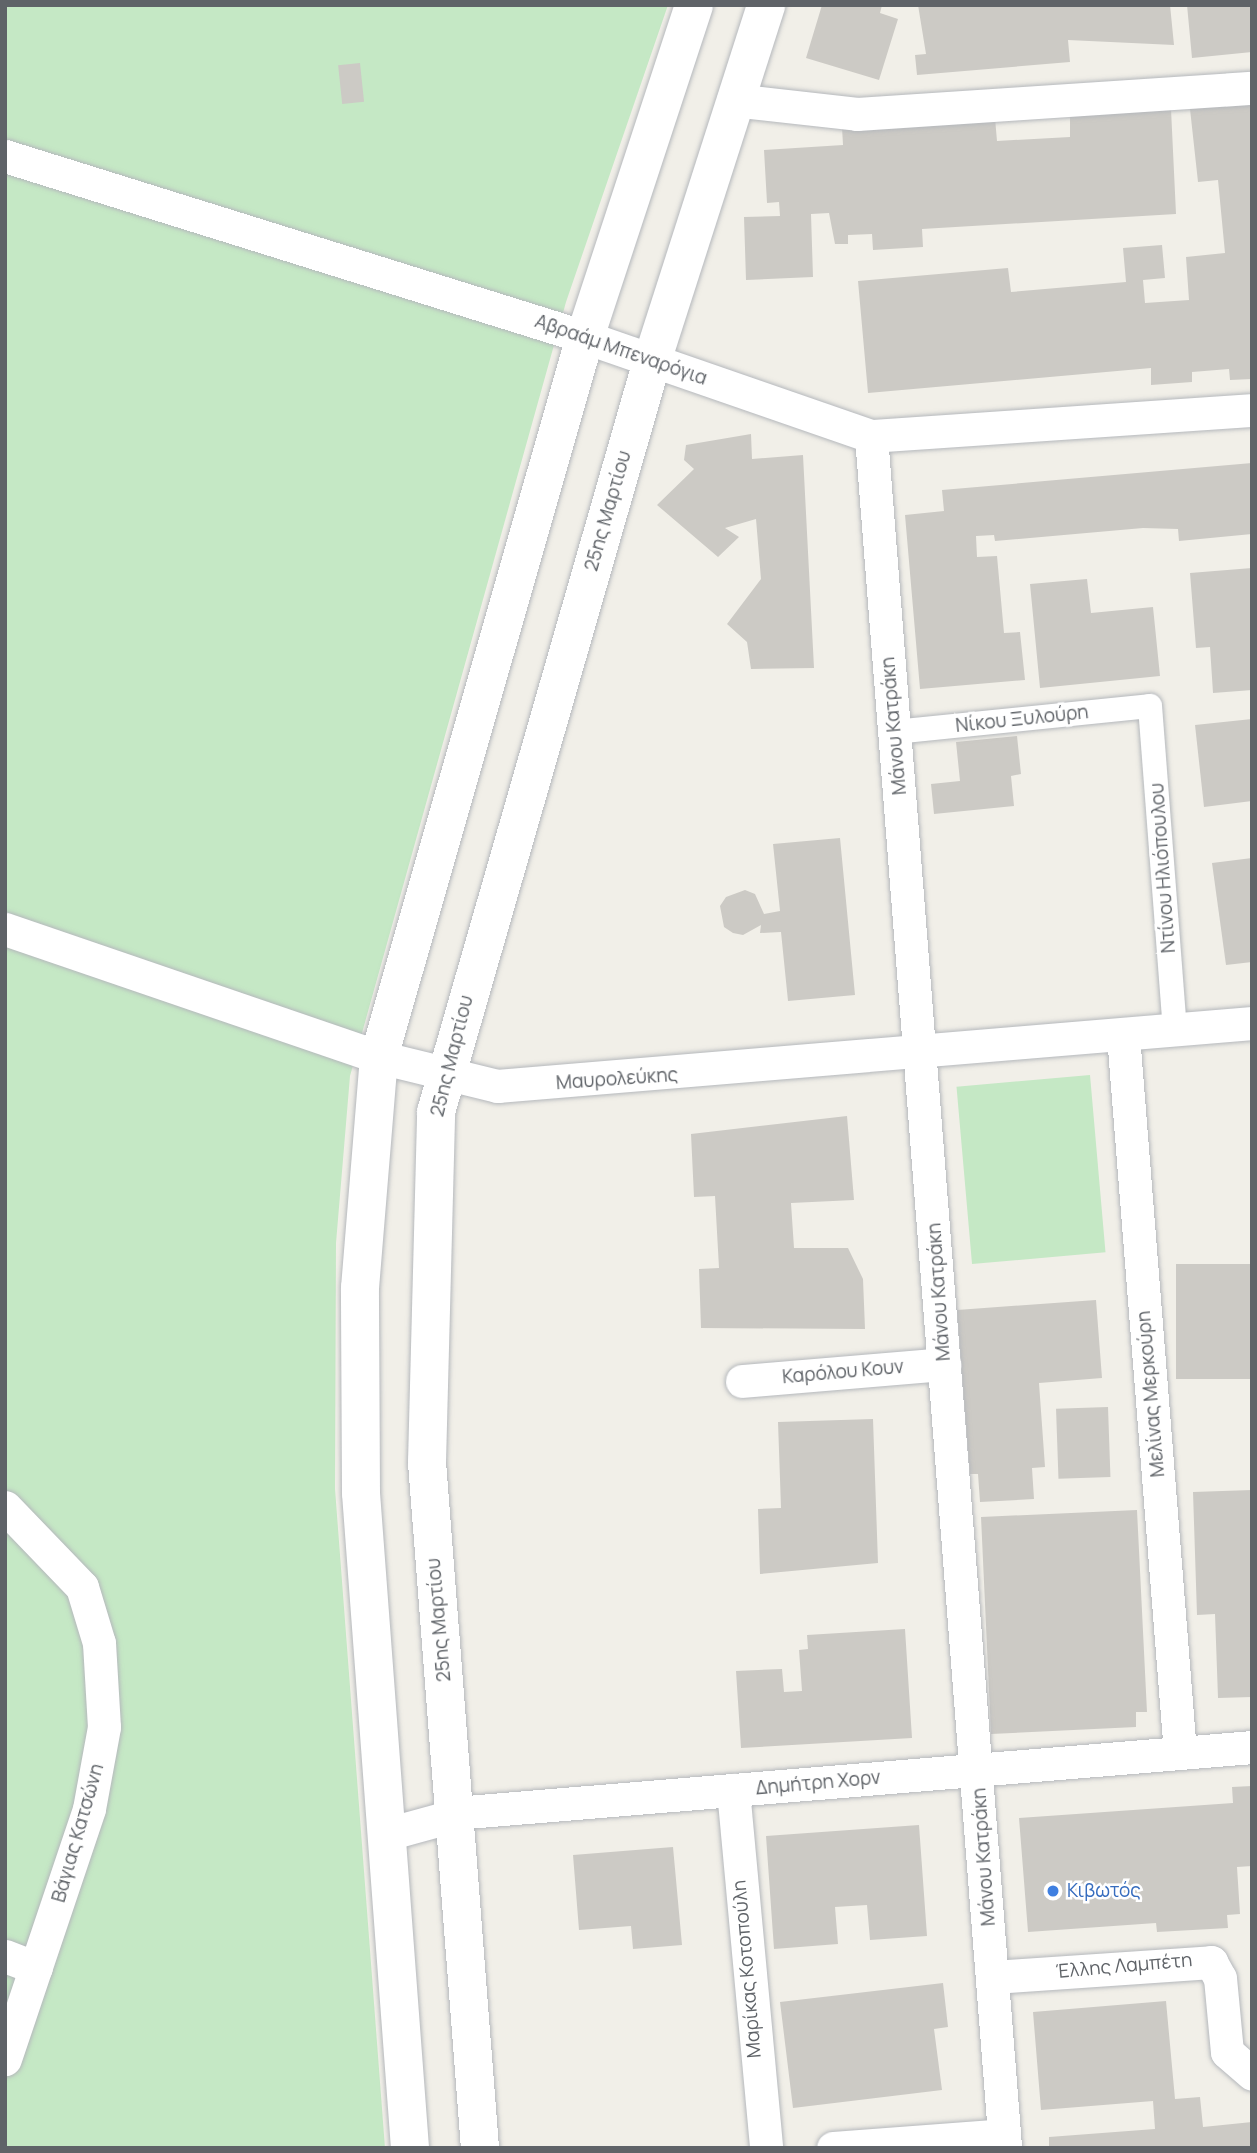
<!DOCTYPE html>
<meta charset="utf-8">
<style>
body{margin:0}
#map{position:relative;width:1257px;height:2153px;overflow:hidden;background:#f1efe8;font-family:Manrope,sans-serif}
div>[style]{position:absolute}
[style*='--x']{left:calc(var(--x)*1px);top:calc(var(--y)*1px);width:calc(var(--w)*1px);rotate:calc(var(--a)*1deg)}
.green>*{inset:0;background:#c5e8c5;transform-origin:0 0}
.building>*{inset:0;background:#cccac5;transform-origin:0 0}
.roads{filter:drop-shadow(0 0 2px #b5b8bc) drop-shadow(0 0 2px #b5b8bc)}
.pedestrian>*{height:24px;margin:-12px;padding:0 12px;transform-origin:12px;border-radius:12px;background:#fff}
.minor>*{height:33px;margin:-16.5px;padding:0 16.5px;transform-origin:16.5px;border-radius:16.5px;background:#fff}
.tertiary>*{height:38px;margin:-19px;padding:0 19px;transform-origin:19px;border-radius:19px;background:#fff}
.dots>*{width:19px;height:19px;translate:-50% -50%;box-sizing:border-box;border:4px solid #fff;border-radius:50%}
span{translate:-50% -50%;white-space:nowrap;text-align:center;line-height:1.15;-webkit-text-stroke:5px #fff;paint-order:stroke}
.street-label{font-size:19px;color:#5f6368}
.shop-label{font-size:19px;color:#366cbe}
.left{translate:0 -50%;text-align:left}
.frame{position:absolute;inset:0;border:7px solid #5f6368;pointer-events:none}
</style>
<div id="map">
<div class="green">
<i style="clip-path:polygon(5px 5px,668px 5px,566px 302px,350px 1076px,336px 1243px,335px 1489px,385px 2148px,5px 2148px)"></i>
<i style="left:1090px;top:1075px;width:178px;height:134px;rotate:85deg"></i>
</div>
<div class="building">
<i style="clip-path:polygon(822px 5px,882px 5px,880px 13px,898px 19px,879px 80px,806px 58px)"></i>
<i style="clip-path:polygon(918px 5px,1170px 5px,1174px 45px,1068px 40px,1070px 62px,917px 75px,915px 55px,926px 54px)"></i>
<i style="clip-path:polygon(1187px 5px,1252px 5px,1252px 52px,1192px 58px)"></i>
<i style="left:360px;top:63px;width:39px;height:22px;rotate:84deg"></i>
<i style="clip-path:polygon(1252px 102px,1252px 379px,1230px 380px,1229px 369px,1192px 372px,1192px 382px,1151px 385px,1151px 368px,868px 393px,858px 281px,1008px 268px,1011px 292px,1126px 282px,1123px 248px,1162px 245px,1165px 278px,1143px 280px,1145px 303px,1189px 300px,1186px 257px,1225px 253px,1218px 180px,1198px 182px,1190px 109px)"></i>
<i style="clip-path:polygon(1171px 109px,1176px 214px,922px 229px,923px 247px,873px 250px,872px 234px,848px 235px,848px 244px,835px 244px,829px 213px,811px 214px,813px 277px,746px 280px,744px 217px,780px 216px,779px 202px,767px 203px,764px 150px,843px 145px,842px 127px,995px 118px,997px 141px,1070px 137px,1070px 114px)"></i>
<i style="clip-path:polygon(751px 434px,752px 459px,803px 455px,814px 668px,751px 669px,747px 642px,727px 624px,761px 579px,756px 519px,725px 528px,739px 537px,718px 557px,657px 505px,694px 469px,684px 460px,686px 445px)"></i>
<i style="clip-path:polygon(1252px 463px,1252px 534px,1179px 541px,1178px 529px,1143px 528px,995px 541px,994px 535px,976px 536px,977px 557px,997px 556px,1004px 633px,1020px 632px,1025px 680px,920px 689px,905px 515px,944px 511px,942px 490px)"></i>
<i style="clip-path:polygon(1252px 568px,1252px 690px,1213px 693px,1210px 647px,1196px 648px,1190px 573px)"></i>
<i style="clip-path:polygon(1087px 579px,1091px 613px,1153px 607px,1160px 676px,1040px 688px,1030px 584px)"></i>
<i style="clip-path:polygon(1252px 719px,1252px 801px,1204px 807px,1195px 725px)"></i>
<i style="clip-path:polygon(1017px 736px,1021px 774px,1011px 776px,1014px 806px,934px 814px,931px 784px,960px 781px,956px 742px)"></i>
<i style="clip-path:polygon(840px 838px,855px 995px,788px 1001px,781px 932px,760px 933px,761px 925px,743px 935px,733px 933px,724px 927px,720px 906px,726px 897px,745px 890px,755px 894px,764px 914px,780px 911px,773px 844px)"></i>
<i style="clip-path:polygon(1252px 858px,1252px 962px,1226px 965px,1212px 863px)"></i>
<i style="clip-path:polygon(847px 1116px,854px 1200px,791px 1203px,794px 1248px,848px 1248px,863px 1279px,865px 1329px,701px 1328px,699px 1269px,719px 1268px,715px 1196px,694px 1197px,691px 1134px)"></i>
<i style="left:1252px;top:1264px;width:115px;height:76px;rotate:90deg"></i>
<i style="clip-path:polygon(1096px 1300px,1102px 1378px,1039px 1383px,1045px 1467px,1032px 1468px,1034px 1499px,980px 1502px,978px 1474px,970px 1474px,957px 1310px)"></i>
<i style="left:1108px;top:1407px;width:70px;height:52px;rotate:88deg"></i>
<i style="clip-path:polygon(873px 1419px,878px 1563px,760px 1574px,758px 1509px,781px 1508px,778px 1422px)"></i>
<i style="clip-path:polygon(1252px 1490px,1252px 1697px,1218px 1698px,1215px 1614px,1197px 1615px,1193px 1492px)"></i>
<i style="clip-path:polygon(1137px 1510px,1147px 1712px,1136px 1712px,1136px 1727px,991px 1734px,981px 1517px)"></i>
<i style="clip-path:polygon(905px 1629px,912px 1738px,741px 1748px,736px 1671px,782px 1669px,784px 1692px,802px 1691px,799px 1650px,808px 1649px,807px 1635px)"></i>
<i style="clip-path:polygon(1252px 1786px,1252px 1866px,1237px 1867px,1240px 1914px,1227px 1915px,1228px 1928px,1157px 1932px,1156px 1923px,1028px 1932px,1019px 1818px,1233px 1803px,1232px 1787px)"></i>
<i style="clip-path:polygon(919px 1825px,927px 1936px,870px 1940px,867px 1905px,835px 1907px,838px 1944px,774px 1949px,766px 1836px)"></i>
<i style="clip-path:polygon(673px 1847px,682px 1945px,633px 1949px,631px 1926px,579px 1930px,573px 1855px)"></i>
<i style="clip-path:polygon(943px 1983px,948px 2027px,934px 2029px,942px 2090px,793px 2108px,780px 2002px)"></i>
<i style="clip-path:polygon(1166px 2001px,1175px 2099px,1200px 2097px,1203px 2127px,1252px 2122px,1252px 2148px,1049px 2148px,1049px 2137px,1155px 2129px,1153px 2101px,1041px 2110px,1033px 2012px)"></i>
</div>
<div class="roads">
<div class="pedestrian">
<i style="--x:894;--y:732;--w:257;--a:-5.8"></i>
<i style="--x:1150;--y:706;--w:325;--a:85.6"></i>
</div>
<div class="minor">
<i style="--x:733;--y:100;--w:125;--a:6.4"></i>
<i style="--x:857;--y:114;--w:396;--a:-3.8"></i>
<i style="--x:5;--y:156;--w:608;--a:17.33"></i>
<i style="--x:585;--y:337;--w:303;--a:19.1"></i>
<i style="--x:871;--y:436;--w:382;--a:-3.9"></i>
<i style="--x:871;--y:436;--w:1717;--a:85.52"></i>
<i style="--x:5;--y:929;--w:395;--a:18.9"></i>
<i style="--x:379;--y:1057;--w:122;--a:13.8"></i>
<i style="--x:497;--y:1086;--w:758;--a:-4.77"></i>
<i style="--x:1123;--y:1035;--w:720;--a:85.46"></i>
<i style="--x:742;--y:1381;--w:203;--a:-4.8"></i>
<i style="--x:5;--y:1507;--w:111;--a:46.1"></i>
<i style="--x:82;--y:1587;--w:59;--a:73.1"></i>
<i style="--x:99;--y:1643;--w:84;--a:86.6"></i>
<i style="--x:104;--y:1727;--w:83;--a:100.4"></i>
<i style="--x:89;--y:1809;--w:264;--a:108.6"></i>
<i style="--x:733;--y:1790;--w:360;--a:84.7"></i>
<i style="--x:387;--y:1834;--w:83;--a:-15.4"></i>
<i style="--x:467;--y:1812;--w:788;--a:-4.73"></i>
<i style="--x:5;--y:1956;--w:33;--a:21"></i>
<i style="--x:993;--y:1977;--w:219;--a:-3.9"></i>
<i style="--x:1211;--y:1962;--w:18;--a:61"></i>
<i style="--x:1220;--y:1978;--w:74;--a:84.6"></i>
<i style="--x:1227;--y:2052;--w:33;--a:41"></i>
<i style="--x:833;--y:2148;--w:171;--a:-4.3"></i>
</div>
<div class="tertiary">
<i style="--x:410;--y:2148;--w:657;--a:-94.28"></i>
<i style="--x:361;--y:1493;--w:205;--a:-90.3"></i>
<i style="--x:360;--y:1288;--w:232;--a:-85.3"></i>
<i style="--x:379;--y:1057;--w:749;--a:-74.03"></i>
<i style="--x:585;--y:337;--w:349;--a:-71.8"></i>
<i style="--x:480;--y:2148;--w:688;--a:-94.42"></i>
<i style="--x:427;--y:1462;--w:350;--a:-88.5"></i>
<i style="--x:436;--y:1112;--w:781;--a:-73.95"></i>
<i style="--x:652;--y:361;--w:374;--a:-72.2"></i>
</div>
</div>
<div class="dots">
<i style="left:1053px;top:1891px;background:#3f7fe0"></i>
</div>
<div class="street-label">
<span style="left:621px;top:350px;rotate:19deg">Αβραάμ Μπεναρόγια</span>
<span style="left:608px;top:511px;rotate:-74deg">25ης Μαρτίου</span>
<span style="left:1022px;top:719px;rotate:-6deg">Νίκου Ξυλούρη</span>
<span style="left:894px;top:726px;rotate:-95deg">Μάνου Κατράκη</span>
<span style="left:1163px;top:868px;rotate:-94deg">Ντίνου Ηλιόπουλου</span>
<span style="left:452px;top:1056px;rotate:-76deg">25ης Μαρτίου</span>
<span style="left:617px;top:1079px;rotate:-4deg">Μαυρολεύκης</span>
<span style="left:939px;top:1292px;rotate:-94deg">Μάνου Κατράκη</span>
<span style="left:843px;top:1372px;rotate:-5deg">Καρόλου Κουν</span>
<span style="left:1151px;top:1394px;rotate:-95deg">Μελίνας Μερκούρη</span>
<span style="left:439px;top:1620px;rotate:-95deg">25ης Μαρτίου</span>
<span style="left:818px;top:1783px;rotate:-5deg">Δημήτρη Χορν</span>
<span style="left:78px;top:1833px;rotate:-74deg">Βάγιας Κατσώνη</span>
<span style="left:984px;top:1857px;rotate:-94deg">Μάνου Κατράκη</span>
<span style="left:1124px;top:1966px;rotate:-5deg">Έλλης Λαμπέτη</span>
<span style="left:747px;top:1969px;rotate:-95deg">Μαρίκας Κοτοπούλη</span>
</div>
<div class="shop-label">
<span class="left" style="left:1067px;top:1891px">Κιβωτός</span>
</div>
<div class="frame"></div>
</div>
